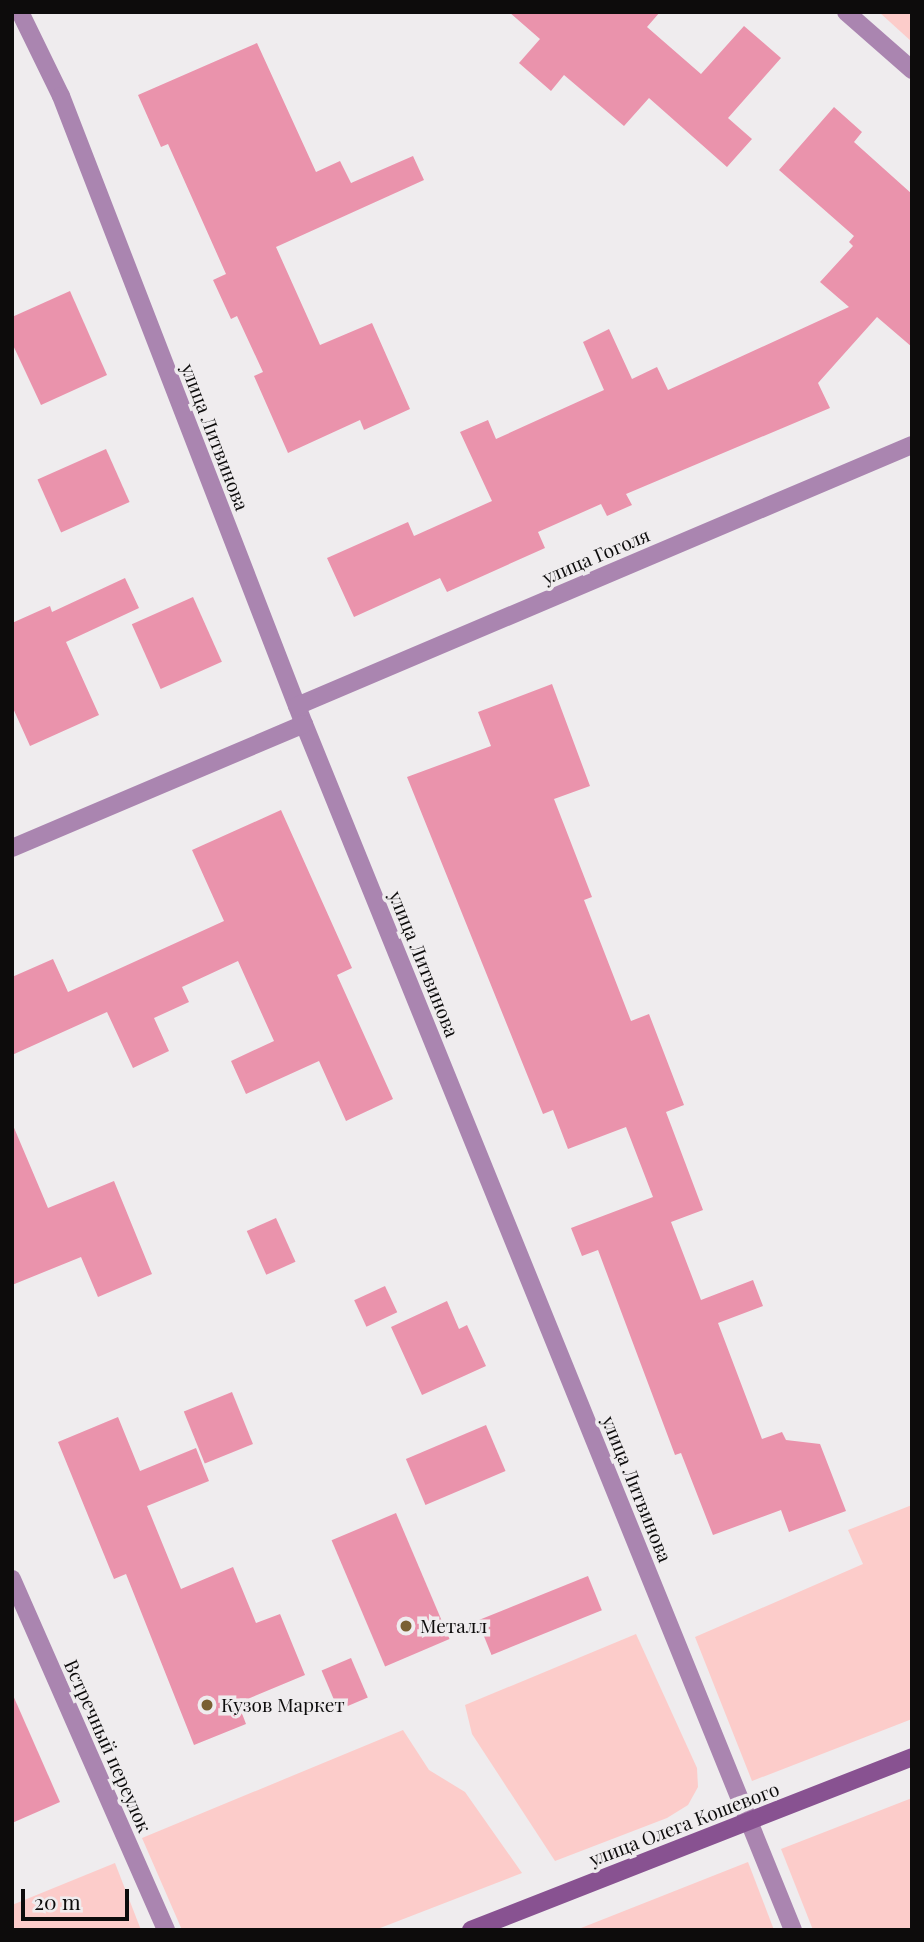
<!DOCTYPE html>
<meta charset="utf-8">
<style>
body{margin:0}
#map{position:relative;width:924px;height:1942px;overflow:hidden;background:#efecee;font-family:"Playfair Display",serif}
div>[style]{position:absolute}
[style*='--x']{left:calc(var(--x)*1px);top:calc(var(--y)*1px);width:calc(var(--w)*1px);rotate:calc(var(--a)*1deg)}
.green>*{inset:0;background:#fcccca}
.building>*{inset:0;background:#ea93ac;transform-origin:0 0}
.street>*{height:18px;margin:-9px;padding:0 9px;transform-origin:9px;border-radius:9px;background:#aa85b0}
.secondary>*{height:18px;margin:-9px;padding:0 9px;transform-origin:9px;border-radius:9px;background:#885291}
.dots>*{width:19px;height:19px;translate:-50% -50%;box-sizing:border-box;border:4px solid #efecee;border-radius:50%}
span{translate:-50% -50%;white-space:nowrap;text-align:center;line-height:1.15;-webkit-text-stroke:7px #efecee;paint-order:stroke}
.street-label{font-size:19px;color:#0d0c0c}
.poi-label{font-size:19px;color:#0d0c0c}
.left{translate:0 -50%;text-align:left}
.frame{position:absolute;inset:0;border:14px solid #0d0c0c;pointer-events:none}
.scale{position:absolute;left:21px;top:1889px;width:108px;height:32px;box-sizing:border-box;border:4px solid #0d0c0c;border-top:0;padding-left:9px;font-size:21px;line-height:24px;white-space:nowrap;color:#0d0c0c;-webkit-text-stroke:5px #efecee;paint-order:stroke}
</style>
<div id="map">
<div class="green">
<i style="clip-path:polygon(879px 12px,912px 12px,912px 42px)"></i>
<i style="clip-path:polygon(912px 1505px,912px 1719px,752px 1781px,695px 1637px,863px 1564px,848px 1530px)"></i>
<i style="clip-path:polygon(636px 1634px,697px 1768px,698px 1787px,688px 1805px,667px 1818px,555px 1861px,472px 1734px,465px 1705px)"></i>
<i style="clip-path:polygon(403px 1730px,429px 1770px,465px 1792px,522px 1873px,375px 1930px,182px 1930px,142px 1838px)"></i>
<i style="clip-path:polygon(912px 1798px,912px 1930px,813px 1930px,781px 1849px)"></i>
<i style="clip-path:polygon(748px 1862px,774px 1930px,576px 1930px)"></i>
<i style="clip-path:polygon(115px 1863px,141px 1930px,12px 1930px,12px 1905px)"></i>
</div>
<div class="building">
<i style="clip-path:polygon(509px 12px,660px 12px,647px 27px,701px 74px,744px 26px,781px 58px,728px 118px,752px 139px,727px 167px,649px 98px,624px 126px,564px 75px,551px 91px,519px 63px,540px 39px)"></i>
<i style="clip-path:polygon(257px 43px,316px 172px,340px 161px,351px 183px,413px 156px,424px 180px,276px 247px,320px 345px,372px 323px,410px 409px,364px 430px,360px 420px,288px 453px,254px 376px,263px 372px,237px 316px,231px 319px,213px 280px,226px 274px,168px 144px,161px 147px,138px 95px)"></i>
<i style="clip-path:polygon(834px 107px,862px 132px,854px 142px,912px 194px,912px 347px,877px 317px,818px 383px,830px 408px,626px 494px,632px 505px,607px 516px,601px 504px,538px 532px,545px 548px,447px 592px,440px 578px,354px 617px,327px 558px,408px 522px,414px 536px,492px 501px,460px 432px,488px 420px,496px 439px,604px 390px,583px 342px,609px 329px,632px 379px,657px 367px,668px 390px,849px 307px,820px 282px,853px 246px,849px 242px,854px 236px,779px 170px)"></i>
<i style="clip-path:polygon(70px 291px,107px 375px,41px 405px,12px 343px,12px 317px)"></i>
<i style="left:106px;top:449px;width:58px;height:75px;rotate:66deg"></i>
<i style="clip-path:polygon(125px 578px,139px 608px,66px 642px,99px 715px,30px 746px,12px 706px,12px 623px,50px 606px,52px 612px)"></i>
<i style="left:193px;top:597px;width:71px;height:67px;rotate:66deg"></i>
<i style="clip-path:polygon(552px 684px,590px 786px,554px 799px,592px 897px,584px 900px,631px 1021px,649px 1014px,684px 1105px,666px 1112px,703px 1210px,671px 1222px,701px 1300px,753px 1280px,763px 1306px,718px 1323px,762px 1439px,782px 1432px,786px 1440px,820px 1444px,846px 1511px,789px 1532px,781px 1510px,713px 1535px,681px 1453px,675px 1455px,598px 1250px,582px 1256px,571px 1228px,653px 1197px,626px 1127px,568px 1149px,553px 1110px,543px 1114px,407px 777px,491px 746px,478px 712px)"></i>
<i style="clip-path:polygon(281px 810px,352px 968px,337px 975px,393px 1099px,346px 1121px,319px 1061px,246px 1094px,231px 1061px,274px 1041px,238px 961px,182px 987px,189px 1002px,154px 1018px,169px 1051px,133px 1068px,107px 1012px,12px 1055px,12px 977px,53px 959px,68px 992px,224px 921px,192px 850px)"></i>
<i style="clip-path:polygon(12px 1123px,48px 1208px,114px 1181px,152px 1274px,98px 1297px,81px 1257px,12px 1285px)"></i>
<i style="left:276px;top:1218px;width:48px;height:32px;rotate:66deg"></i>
<i style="left:385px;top:1286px;width:29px;height:34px;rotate:65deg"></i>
<i style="clip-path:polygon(447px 1301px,459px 1329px,467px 1325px,486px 1366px,422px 1395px,391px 1327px)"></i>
<i style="left:232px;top:1392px;width:56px;height:52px;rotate:68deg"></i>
<i style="clip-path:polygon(118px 1417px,140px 1471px,196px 1448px,209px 1481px,147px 1506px,181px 1589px,233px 1567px,256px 1623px,280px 1614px,305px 1675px,238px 1703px,246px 1724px,194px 1745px,126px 1574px,114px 1579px,58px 1442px)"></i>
<i style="left:486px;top:1425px;width:50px;height:87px;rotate:67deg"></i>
<i style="left:396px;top:1513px;width:137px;height:70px;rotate:67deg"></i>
<i style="left:588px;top:1576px;width:37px;height:119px;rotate:68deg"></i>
<i style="left:351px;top:1658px;width:43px;height:32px;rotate:67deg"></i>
<i style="clip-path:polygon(12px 1693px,60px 1802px,12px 1823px)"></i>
</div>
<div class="street">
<i style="--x:20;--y:12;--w:93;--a:64"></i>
<i style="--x:61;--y:96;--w:673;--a:68.85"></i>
<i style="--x:304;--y:724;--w:1301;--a:67.93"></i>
<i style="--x:846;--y:12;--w:88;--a:41.3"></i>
<i style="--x:297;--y:706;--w:668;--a:-23"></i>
<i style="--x:12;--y:848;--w:317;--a:-23"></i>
<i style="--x:12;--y:1579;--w:383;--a:66.3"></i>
</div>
<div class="secondary">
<i style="--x:471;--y:1930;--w:474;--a:-21.4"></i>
</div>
<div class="dots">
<i style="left:406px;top:1626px;background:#7a6032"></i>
<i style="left:207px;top:1705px;background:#7a6032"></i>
</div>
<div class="street-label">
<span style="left:215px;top:437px;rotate:69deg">улица Литвинова</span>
<span style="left:596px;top:556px;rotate:-23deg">улица Гоголя</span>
<span style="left:424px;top:964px;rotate:68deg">улица Литвинова</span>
<span style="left:637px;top:1489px;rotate:68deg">улица Литвинова</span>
<span style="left:108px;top:1746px;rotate:66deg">Встречный переулок</span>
<span style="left:684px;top:1824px;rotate:-21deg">улица Олега Кошевого</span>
</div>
<div class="poi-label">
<span class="left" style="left:420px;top:1626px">Металл</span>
<span class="left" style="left:221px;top:1705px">Кузов Маркет</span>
</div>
<div class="frame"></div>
<div class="scale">20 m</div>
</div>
